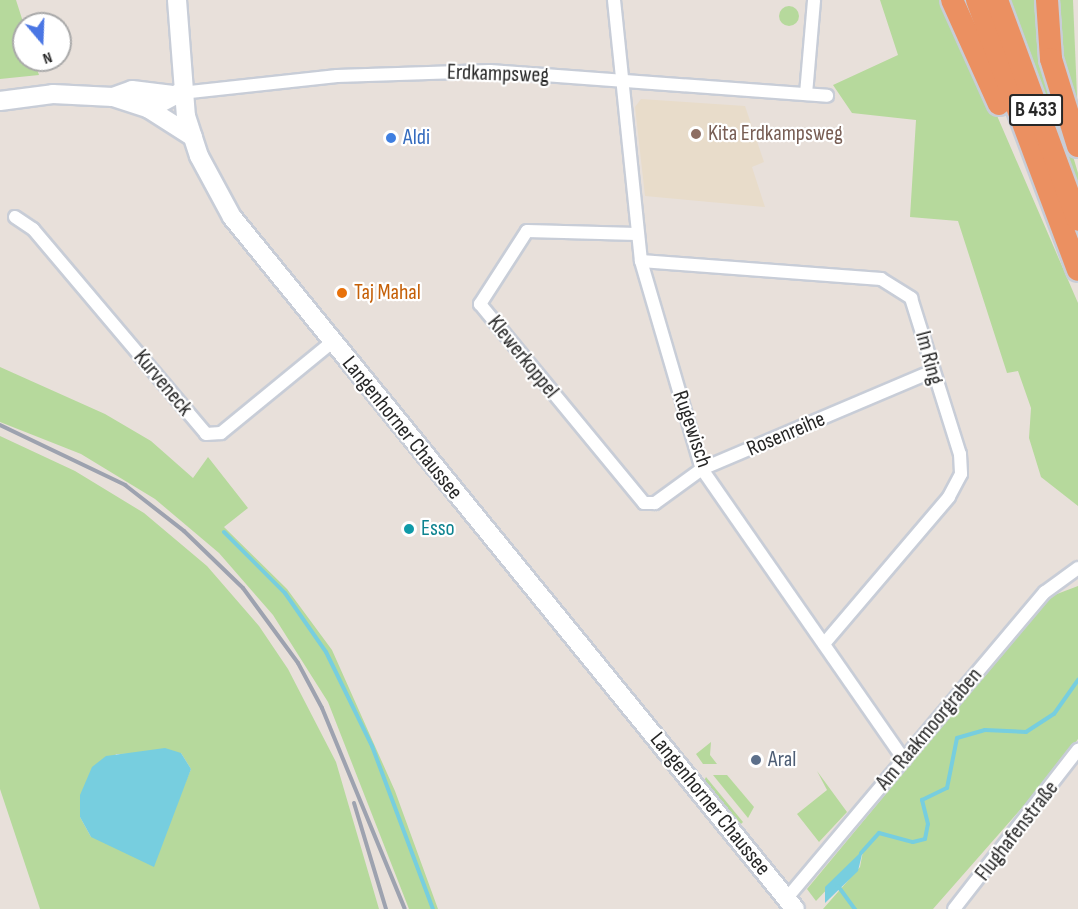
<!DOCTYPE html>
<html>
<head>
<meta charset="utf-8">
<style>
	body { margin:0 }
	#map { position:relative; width:1078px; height:909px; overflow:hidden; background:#e8e0da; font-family:"Sofia Sans Condensed",sans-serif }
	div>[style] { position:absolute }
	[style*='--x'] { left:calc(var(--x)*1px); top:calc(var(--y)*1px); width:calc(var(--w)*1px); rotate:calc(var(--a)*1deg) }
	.education>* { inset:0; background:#e8dcca }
	.green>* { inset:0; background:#b6d99c }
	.round { border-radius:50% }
	.water>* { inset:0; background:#77cedf }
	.stream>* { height:4px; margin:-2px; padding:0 2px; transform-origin:2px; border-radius:2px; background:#77cedf }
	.roads { filter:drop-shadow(2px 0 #c8cdd7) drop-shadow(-2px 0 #c8cdd7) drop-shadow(0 2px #c8cdd7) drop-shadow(0 -2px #c8cdd7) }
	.street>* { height:12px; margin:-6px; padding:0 6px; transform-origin:6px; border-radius:6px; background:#fff }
	.secondary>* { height:18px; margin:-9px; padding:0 9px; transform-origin:9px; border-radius:9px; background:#fff }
	.highway>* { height:22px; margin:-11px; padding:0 11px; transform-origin:11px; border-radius:11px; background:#eb9061 }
	.rail>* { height:4px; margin:-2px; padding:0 2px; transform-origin:2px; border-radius:2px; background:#9da2af }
	.dots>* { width:16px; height:16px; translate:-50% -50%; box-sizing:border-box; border:3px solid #fff; border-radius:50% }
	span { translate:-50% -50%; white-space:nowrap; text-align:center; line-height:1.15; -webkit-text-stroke:4.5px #fff; paint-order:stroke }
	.shield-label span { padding:2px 4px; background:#fff; border:2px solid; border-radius:4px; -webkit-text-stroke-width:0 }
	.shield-label { font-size:21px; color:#272727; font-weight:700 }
	.street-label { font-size:22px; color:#272727 }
	.education-label { font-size:22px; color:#785e54 }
	.left { translate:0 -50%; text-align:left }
	.shop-label { font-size:22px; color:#366cbe }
	.food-label { font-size:22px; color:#c56008 }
	.culture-label { font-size:22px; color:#0d838f }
	.service-label { font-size:22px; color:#4e5e75 }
	.north { position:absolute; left:12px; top:12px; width:60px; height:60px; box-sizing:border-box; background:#fff; border:2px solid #a9a9a9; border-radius:50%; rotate:161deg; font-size:16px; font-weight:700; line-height:24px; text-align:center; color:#272727 }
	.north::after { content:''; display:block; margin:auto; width:21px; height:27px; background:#4a76e4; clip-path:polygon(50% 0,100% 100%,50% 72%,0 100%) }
</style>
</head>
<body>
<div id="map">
	<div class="education">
		<i style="clip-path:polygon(641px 99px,745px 106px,764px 162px,752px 167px,765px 207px,645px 196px,635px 107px)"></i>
	</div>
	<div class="green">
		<i style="clip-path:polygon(0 0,16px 0,24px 25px,24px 60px,34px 60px,39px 75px,0 79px)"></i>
		<i style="clip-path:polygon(880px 0,947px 0,1078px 303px,1078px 506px,1041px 477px,1029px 438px,1031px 408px,1018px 371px,1007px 373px,958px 221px,910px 217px,916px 120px,852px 113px,833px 85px,898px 55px)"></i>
		<i style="clip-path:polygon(1005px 0,1037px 0,1037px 35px,1078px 173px,1078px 196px)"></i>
		<i style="clip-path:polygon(1057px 0,1073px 0,1078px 120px,1061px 49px)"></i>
		<i class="round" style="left:779px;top:6px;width:20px;height:20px"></i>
		<i style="clip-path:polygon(0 367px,105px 414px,151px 441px,193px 478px,208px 457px,248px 508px,224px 527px,287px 589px,332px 650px,395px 791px,438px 909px,409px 909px,328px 702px,273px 615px,219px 553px,155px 499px,81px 454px,0 422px)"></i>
		<i style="clip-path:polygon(evenodd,0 436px,75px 471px,144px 513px,207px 566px,259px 626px,288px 669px,336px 762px,379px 909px,40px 909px,0 789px,0 436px,181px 753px,191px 769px,171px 816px,91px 837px,80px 817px,116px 754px,181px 753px)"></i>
		<i style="clip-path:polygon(1078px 586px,1078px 739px,1056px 769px,933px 909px,823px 909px,860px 867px,863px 851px,816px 901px,807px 889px,1049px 597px)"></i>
		<i style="clip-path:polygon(711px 742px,710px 755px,717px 764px,703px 764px,696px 754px)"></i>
		<i style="clip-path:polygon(817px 771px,847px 812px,819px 842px,797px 814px,827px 790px)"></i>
		<i style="clip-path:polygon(713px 775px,727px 775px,754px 807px,748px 818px)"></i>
		<i style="clip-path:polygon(706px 777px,743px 822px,741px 824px,704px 781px)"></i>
	</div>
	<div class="water">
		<i style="clip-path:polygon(165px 748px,181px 753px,191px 769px,154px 867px,91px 837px,80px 817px,80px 795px,92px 767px,106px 756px)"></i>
		<i style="clip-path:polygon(863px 850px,858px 871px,825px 903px,825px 887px)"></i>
	</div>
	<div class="stream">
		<i style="--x:224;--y:532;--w:86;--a:45"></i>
		<i style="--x:285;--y:593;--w:72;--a:55.2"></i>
		<i style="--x:326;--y:652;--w:105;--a:63.9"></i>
		<i style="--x:372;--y:746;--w:174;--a:69.5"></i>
		<i style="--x:861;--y:853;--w:27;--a:-48"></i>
		<i style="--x:879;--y:833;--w:35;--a:15"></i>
		<i style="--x:913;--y:842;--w:12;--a:-14"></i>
		<i style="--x:925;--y:839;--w:15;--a:-79"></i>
		<i style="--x:928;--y:824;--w:25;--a:-104"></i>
		<i style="--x:922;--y:800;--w:28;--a:-26"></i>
		<i style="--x:947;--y:788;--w:51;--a:-78.7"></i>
		<i style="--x:957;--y:738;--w:29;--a:-16"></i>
		<i style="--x:985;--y:730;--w:41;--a:2.8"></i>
		<i style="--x:1026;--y:732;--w:33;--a:-33"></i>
		<i style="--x:1054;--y:714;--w:42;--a:-54.8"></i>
		<i style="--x:838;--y:886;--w:29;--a:54"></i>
	</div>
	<div class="roads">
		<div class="street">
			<i style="--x:614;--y:0;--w:262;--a:84.1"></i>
			<i style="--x:641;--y:261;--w:217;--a:73.7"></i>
			<i style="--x:702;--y:469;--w:354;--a:55.2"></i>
			<i style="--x:181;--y:93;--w:157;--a:-6.2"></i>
			<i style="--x:337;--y:76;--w:153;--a:-1.9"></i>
			<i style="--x:490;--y:71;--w:338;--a:4.2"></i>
			<i style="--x:806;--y:94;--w:94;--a:-85.1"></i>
			<i style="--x:15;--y:217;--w:22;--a:34"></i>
			<i style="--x:33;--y:229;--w:268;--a:49.8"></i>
			<i style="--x:206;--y:434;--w:15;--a:-4"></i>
			<i style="--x:221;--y:433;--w:142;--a:-39.3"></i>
			<i style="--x:637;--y:234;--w:110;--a:-178.4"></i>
			<i style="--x:527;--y:231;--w:87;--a:122.8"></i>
			<i style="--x:480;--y:304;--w:258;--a:50.5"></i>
			<i style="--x:644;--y:503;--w:11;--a:0"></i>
			<i style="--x:655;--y:503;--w:58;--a:-35.9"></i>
			<i style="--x:702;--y:469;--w:249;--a:-23"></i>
			<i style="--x:641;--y:261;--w:241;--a:4.3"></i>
			<i style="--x:881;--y:279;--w:36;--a:32"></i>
			<i style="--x:911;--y:298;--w:164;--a:72.6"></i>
			<i style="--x:960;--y:454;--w:20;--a:87"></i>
			<i style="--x:961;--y:474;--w:26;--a:118"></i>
			<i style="--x:949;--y:497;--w:193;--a:130.4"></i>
			<i style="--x:787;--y:898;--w:400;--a:-49.9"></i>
			<i style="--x:1045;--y:592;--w:41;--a:-36"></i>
			<i style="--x:954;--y:909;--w:202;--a:-52.1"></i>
		</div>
		<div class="secondary">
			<i style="--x:177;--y:0;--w:116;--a:85.6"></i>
			<i style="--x:186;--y:116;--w:42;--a:72"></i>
			<i style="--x:199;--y:156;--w:69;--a:61.6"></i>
			<i style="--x:232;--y:217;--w:892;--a:50.87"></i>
			<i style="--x:113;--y:97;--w:38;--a:18"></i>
			<i style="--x:149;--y:109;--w:34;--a:-28"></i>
			<i style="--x:0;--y:101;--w:53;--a:-7.5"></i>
			<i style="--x:53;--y:94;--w:60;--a:2.9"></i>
			<i style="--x:113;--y:97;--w:20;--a:-20"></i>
			<i style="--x:132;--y:90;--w:39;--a:7"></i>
			<i style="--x:149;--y:109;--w:52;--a:32.5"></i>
		</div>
		<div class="highway">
			<i style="--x:952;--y:0;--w:114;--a:65.7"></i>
			<i style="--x:977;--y:0;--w:288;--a:69.5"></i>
			<i style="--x:997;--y:0;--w:234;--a:69.8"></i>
			<i style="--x:1047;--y:0;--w:59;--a:86.1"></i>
			<i style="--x:1051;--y:59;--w:91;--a:72.8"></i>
		</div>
	</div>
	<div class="rail">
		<i style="--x:0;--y:425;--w:139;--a:25.6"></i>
		<i style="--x:125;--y:485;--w:75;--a:37.9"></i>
		<i style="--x:184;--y:531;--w:82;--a:44"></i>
		<i style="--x:243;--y:588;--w:93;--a:53.7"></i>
		<i style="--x:298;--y:663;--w:51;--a:61.9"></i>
		<i style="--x:322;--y:708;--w:217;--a:67.6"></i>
		<i style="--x:354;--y:803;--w:111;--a:73.2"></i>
	</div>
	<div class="dots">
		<i style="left:696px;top:134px;background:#8d6e63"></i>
		<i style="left:391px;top:138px;background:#3f7fe0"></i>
		<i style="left:342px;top:293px;background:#e8710a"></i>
		<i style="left:409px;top:529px;background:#0f9aa8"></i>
		<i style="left:756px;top:760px;background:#5c6f8a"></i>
	</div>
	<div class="shield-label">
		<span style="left:1036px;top:110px">B 433</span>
	</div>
	<div class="street-label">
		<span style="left:498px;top:74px;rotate:2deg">Erdkampsweg</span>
		<span style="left:523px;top:357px;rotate:51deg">Klewerkoppel</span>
		<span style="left:929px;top:358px;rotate:75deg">Im Ring</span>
		<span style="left:163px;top:383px;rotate:50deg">Kurveneck</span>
		<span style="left:402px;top:428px;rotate:51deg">Langenhorner Chaussee</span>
		<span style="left:692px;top:429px;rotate:71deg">Rugewisch</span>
		<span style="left:786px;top:434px;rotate:-23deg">Rosenreihe</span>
		<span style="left:929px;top:729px;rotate:-50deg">Am Raakmoorgraben</span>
		<span style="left:710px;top:804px;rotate:51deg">Langenhorner Chaussee</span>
		<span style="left:1017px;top:831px;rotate:-52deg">Flughafenstraße</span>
	</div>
	<div class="education-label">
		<span class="left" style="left:708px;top:134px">Kita Erdkampsweg</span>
	</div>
	<div class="shop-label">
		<span class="left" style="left:403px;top:138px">Aldi</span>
	</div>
	<div class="food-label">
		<span class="left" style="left:354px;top:293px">Taj Mahal</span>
	</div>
	<div class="culture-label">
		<span class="left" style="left:421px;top:529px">Esso</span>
	</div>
	<div class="service-label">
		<span class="left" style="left:768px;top:760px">Aral</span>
	</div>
	<div class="north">N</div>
</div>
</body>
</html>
